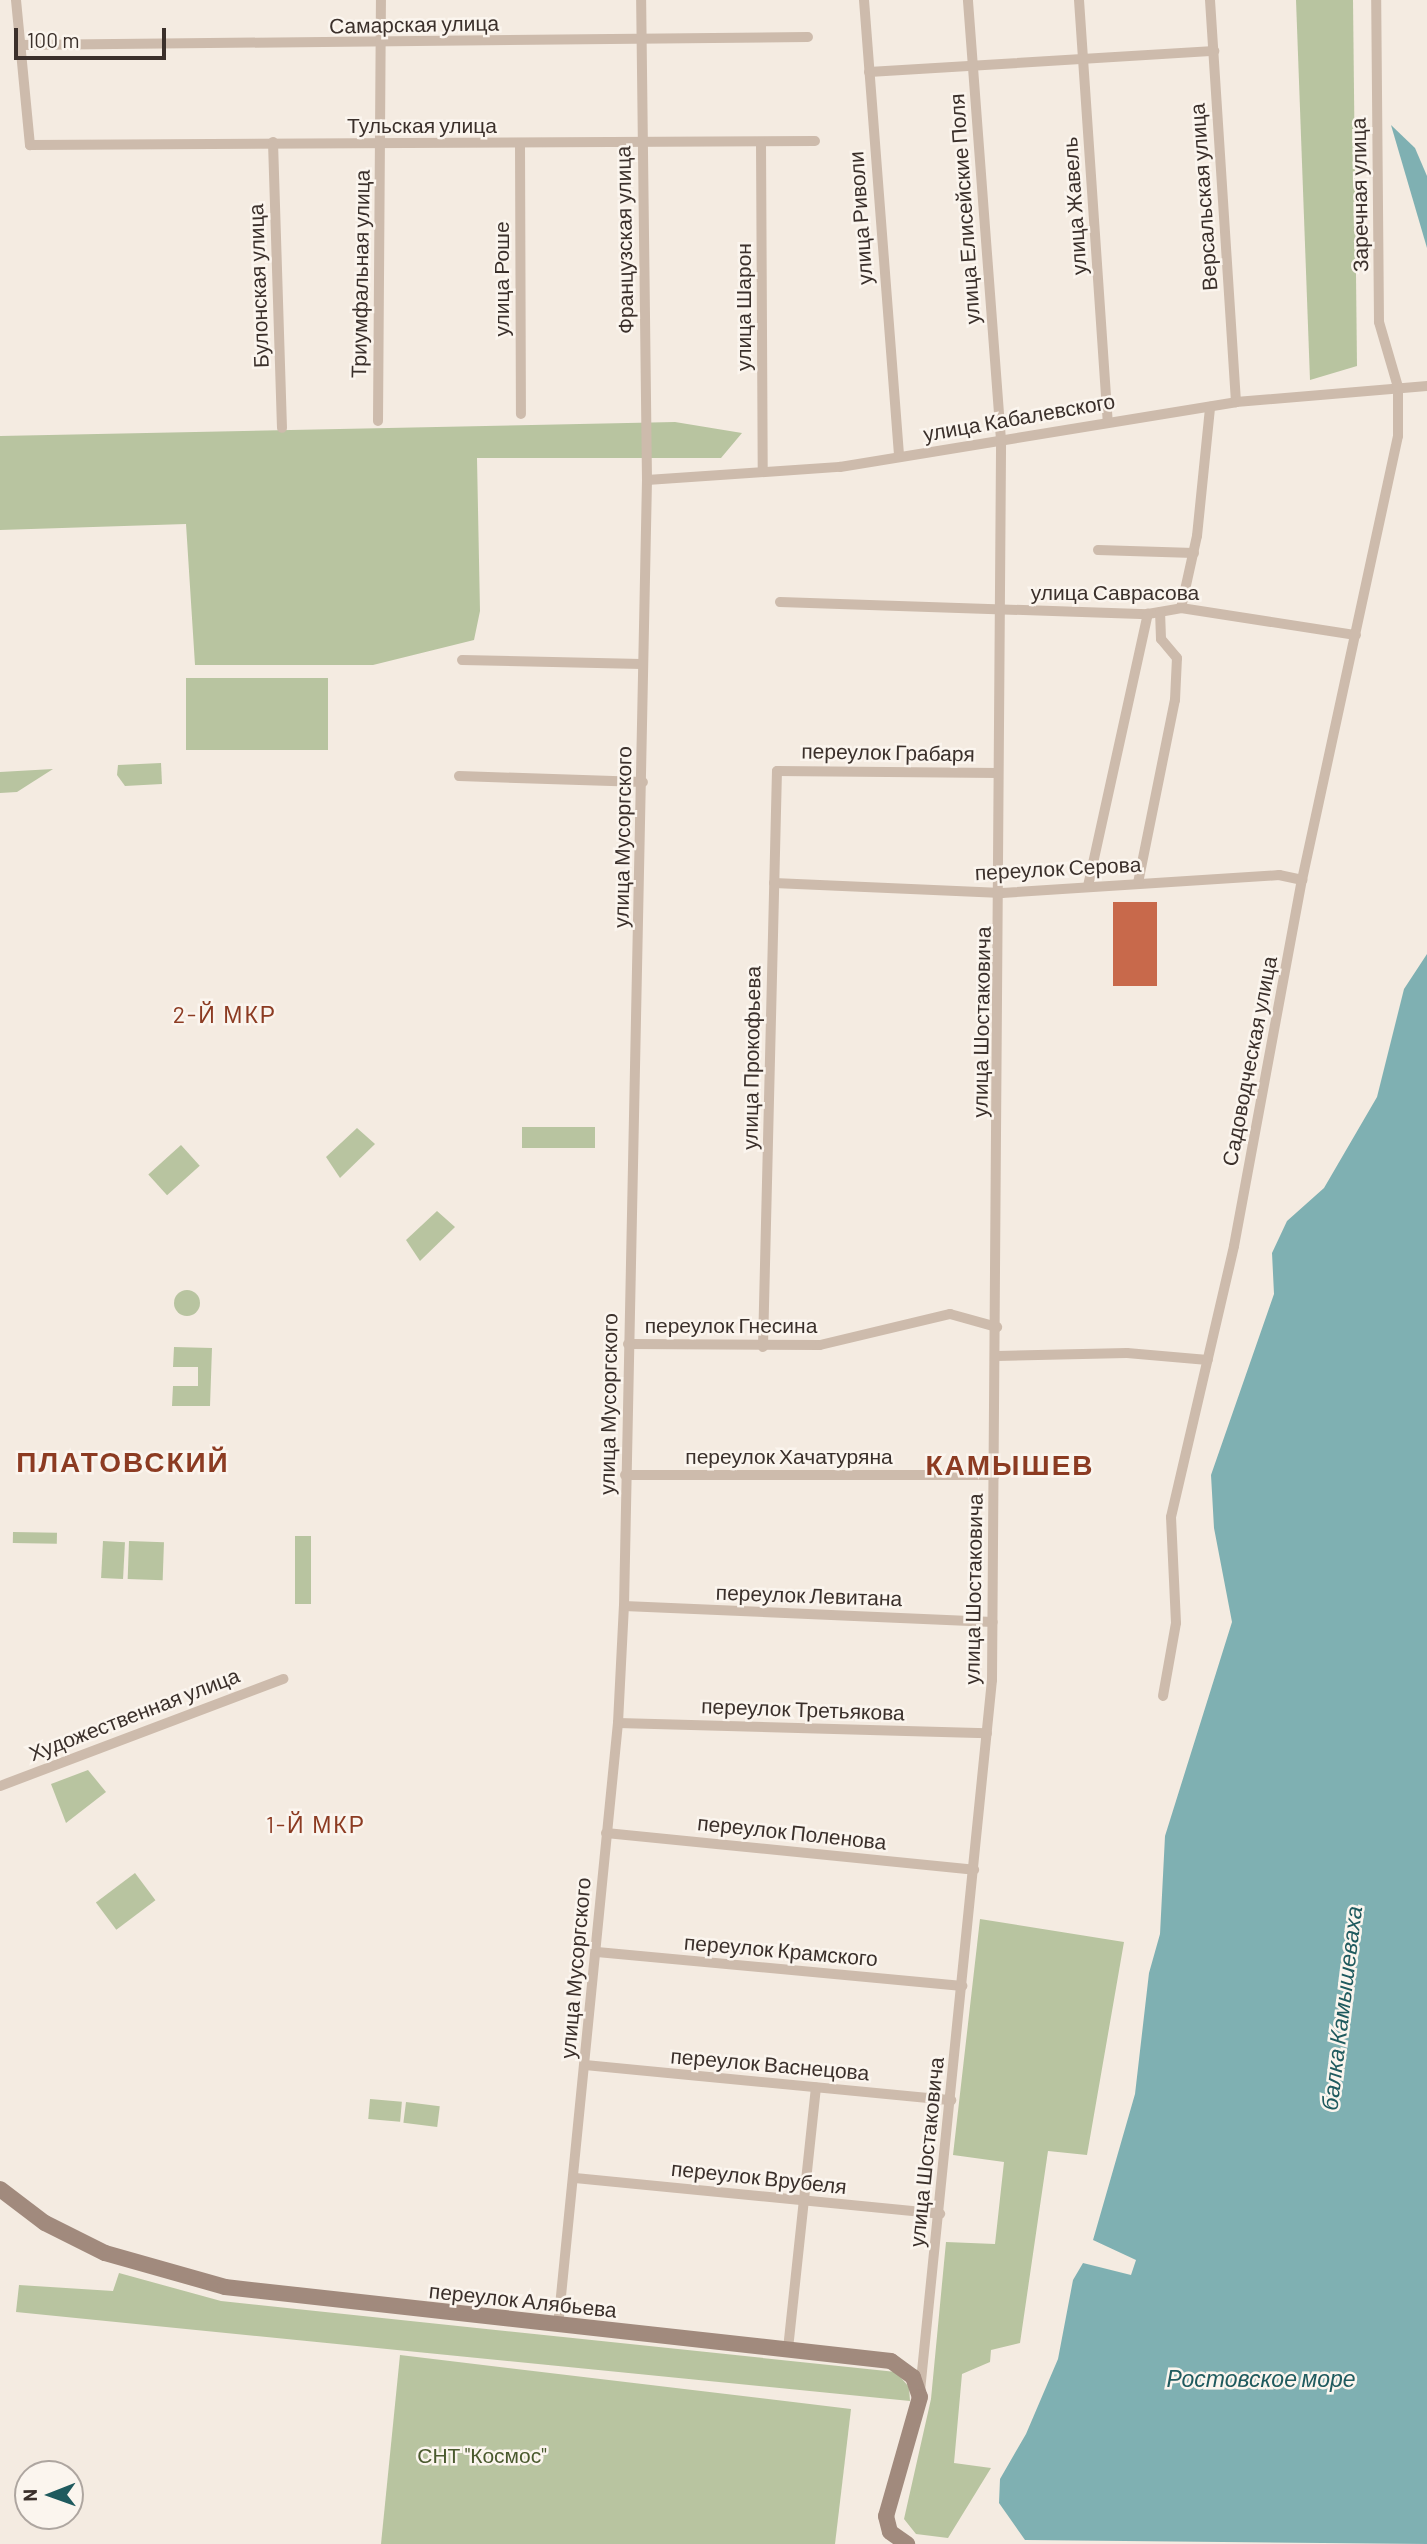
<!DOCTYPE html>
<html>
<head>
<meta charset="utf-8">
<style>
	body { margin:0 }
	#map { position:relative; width:1427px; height:2544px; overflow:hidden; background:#f4ebe1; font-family:Barlow,sans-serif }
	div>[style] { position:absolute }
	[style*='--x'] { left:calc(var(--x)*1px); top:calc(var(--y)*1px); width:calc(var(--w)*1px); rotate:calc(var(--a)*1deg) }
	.green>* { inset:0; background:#b8c4a0; transform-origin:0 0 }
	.round { border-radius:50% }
	.water>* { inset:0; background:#7fb0b2 }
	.building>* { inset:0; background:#c8694b; transform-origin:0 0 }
	.minor>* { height:10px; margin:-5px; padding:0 5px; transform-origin:5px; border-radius:5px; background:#cdbbac }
	.secondary>* { height:16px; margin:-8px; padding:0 8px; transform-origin:8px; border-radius:8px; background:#a18a7d }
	span { translate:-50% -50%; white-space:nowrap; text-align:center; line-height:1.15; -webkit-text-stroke:5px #fbf5ee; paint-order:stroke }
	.street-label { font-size:21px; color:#3b302b }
	.park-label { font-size:21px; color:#4a5a2e }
	.neighbourhood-label { font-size:23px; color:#8c3b22; letter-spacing:2px }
	.water-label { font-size:23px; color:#1f5a5e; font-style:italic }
	.district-label { font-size:28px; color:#8c3b22; font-weight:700; letter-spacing:2px }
	.north { position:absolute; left:14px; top:2460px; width:70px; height:70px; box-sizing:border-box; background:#fbf5ee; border:2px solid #aea6a0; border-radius:50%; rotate:269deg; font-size:19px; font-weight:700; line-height:28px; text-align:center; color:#3b302b }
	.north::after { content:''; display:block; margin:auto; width:24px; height:32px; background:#1f5a5e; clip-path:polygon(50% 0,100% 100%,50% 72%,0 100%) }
	.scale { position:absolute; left:14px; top:28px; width:152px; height:32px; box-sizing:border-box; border:4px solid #3b302b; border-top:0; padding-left:9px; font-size:21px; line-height:24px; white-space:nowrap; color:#3b302b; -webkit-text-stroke:5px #fbf5ee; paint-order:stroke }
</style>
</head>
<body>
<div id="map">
	<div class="green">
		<i style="clip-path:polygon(1296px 0,1353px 0,1357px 366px,1310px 380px)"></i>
		<i style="clip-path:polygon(675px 422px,742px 433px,721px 458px,477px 458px,480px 611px,474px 640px,373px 665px,195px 665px,186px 524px,0 530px,0 436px)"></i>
		<i style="left:186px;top:678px;width:142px;height:72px"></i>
		<i style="clip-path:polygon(161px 763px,162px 784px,125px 786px,117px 775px,118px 765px)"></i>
		<i style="clip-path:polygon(53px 769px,17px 792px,0 793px,0 772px)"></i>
		<i style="left:522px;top:1127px;width:73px;height:21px"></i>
		<i style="clip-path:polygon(357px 1128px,375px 1144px,340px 1178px,326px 1157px)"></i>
		<i style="left:181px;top:1145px;width:28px;height:44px;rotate:48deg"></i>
		<i style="clip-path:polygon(437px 1211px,455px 1227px,420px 1261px,406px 1240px)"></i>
		<i class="round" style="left:174px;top:1290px;width:26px;height:26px"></i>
		<i style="clip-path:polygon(174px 1347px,212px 1348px,210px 1406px,172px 1406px,173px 1386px,198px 1386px,198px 1367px,173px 1367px)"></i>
		<i style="left:13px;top:1532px;width:44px;height:11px;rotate:1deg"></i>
		<i style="left:295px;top:1536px;width:16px;height:68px"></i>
		<i style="left:103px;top:1541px;width:22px;height:37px;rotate:3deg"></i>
		<i style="left:129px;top:1541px;width:35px;height:38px;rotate:2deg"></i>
		<i style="clip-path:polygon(88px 1770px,106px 1792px,66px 1823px,51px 1784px)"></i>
		<i style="left:135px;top:1873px;width:34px;height:49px;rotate:53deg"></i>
		<i style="clip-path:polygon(980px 1919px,1124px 1942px,1087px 2155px,1048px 2151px,1020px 2343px,991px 2350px,990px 2362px,962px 2374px,954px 2463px,991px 2468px,948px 2538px,916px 2534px,904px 2519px,931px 2399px,946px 2242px,995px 2244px,1004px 2162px,953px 2155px)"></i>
		<i style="left:370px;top:2099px;width:32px;height:20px;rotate:5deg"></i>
		<i style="left:406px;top:2102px;width:34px;height:21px;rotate:7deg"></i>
		<i style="clip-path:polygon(119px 2273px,221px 2301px,896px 2372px,909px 2387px,910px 2401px,16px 2312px,19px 2285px,113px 2291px)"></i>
		<i style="clip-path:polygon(400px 2355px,851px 2409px,835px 2544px,381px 2544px)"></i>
	</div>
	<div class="water">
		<i style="clip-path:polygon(1391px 125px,1415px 148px,1427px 176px,1427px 248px)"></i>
		<i style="clip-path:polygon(1427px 954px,1427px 2544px,1025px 2540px,999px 2503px,1000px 2479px,1026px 2434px,1058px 2359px,1073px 2280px,1083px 2263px,1131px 2275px,1136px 2260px,1093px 2240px,1135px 2094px,1149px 1973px,1160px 1934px,1165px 1836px,1232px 1622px,1214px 1528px,1211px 1475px,1274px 1294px,1272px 1253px,1287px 1221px,1324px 1188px,1377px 1097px,1404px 989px)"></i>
	</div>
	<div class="building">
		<i style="left:1113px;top:902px;width:44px;height:84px"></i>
	</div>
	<div class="minor">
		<i style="--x:16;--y:0;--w:146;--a:84.5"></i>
		<i style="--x:30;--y:145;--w:785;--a:-0.29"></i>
		<i style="--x:864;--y:0;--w:458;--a:85.6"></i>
		<i style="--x:1079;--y:0;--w:421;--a:86.1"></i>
		<i style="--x:1210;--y:0;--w:403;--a:86.3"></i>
		<i style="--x:20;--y:45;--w:788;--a:-0.58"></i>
		<i style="--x:869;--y:72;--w:346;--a:-3.5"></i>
		<i style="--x:273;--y:142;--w:286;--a:88.2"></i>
		<i style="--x:761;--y:142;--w:330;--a:89.7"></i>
		<i style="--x:520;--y:144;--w:270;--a:89.8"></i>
		<i style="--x:378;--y:421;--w:421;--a:-89.6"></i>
		<i style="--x:647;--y:480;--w:193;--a:-3.9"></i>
		<i style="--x:840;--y:467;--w:401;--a:-9.3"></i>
		<i style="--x:1236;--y:402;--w:192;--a:-4.8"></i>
		<i style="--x:1098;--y:550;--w:96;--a:1.8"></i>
		<i style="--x:780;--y:602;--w:368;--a:1.9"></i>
		<i style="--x:1148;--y:614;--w:34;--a:-10"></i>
		<i style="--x:1181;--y:608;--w:177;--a:8.8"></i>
		<i style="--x:1181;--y:608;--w:74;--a:-77.5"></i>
		<i style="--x:1197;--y:536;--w:130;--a:-84.2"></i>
		<i style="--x:462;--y:660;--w:180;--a:1.3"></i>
		<i style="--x:459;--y:776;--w:184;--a:1.9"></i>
		<i style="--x:774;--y:883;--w:228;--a:2.5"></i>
		<i style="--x:1002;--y:893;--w:278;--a:-3.7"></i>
		<i style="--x:1279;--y:875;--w:24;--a:12"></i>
		<i style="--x:1138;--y:883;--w:187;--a:-78.6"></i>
		<i style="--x:1175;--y:700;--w:42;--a:-87.3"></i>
		<i style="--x:1177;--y:658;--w:25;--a:-130"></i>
		<i style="--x:1161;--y:639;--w:27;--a:-92"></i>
		<i style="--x:1088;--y:886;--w:279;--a:-77.6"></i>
		<i style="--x:628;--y:1344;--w:192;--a:0.3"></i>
		<i style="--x:820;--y:1345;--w:134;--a:-13.4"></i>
		<i style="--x:950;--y:1314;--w:49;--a:15.5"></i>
		<i style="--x:763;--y:1347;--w:576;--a:-88.61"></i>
		<i style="--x:777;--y:771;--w:221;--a:0.5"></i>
		<i style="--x:997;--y:1356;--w:130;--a:-1.3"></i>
		<i style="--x:1127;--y:1353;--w:81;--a:4.9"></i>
		<i style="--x:625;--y:1475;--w:370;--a:0"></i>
		<i style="--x:624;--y:1606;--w:369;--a:2.5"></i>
		<i style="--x:1163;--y:1696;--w:74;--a:-79.9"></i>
		<i style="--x:1176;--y:1623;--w:106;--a:-92.7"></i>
		<i style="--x:1171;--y:1517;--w:278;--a:-76.9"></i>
		<i style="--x:1234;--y:1246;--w:372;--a:-79.5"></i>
		<i style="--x:1302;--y:880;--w:454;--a:-77.8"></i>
		<i style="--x:1398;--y:436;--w:49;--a:-90"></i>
		<i style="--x:1398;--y:387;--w:68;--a:-106.3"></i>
		<i style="--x:1379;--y:322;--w:322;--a:-90.5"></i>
		<i style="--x:618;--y:1723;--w:369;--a:1.6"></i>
		<i style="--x:0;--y:1786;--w:303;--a:-20.7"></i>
		<i style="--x:606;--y:1833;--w:370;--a:5.7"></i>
		<i style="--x:597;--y:1952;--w:367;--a:5.3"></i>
		<i style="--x:585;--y:2065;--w:368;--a:5.5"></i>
		<i style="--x:575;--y:2178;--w:367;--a:5.6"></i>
		<i style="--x:558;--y:2326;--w:606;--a:-84.32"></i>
		<i style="--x:618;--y:1723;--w:117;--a:-87.1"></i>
		<i style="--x:624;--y:1606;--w:1126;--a:-88.83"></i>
		<i style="--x:647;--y:480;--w:480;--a:-90.7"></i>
		<i style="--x:788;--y:2349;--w:263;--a:-83.9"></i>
		<i style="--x:920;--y:2391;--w:715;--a:-84.22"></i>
		<i style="--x:992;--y:1680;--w:1240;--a:-89.58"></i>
		<i style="--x:1001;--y:440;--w:441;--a:-94.3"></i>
	</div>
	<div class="secondary">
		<i style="--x:0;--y:2189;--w:56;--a:37.1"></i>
		<i style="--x:45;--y:2223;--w:67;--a:26.6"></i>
		<i style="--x:105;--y:2253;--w:125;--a:15.8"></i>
		<i style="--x:225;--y:2287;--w:670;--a:6.34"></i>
		<i style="--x:891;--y:2361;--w:27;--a:36"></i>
		<i style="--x:913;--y:2377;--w:21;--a:71"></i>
		<i style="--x:920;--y:2397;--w:124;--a:105.9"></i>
		<i style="--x:886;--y:2516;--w:16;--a:76"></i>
		<i style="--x:890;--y:2532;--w:21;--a:35"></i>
	</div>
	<div class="street-label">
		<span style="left:414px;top:24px;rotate:-1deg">Самарская улица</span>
		<span style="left:422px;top:125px">Тульская улица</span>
		<span style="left:1359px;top:195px;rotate:-91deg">Заречная улица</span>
		<span style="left:1203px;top:197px;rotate:-94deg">Версальская улица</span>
		<span style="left:1074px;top:206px;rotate:-94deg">улица Жавель</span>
		<span style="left:964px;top:209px;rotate:-94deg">улица Елисейские Поля</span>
		<span style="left:860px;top:218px;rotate:-94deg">улица Риволи</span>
		<span style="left:624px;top:240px;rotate:-91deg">Французская улица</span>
		<span style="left:360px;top:274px;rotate:-89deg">Триумфальная улица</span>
		<span style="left:501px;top:279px;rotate:-90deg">улица Роше</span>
		<span style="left:258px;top:286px;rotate:-92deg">Булонская улица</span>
		<span style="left:743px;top:307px;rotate:-90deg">улица Шарон</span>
		<span style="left:1019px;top:417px;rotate:-10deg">улица Кабалевского</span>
		<span style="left:1115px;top:592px">улица Саврасова</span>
		<span style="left:888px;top:752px;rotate:1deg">переулок Грабаря</span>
		<span style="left:622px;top:837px;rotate:-89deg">улица Мусоргского</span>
		<span style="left:1058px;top:868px;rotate:-3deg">переулок Серова</span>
		<span style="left:981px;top:1022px;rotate:-89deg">улица Шостаковича</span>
		<span style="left:751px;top:1058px;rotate:-89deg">улица Прокофьева</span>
		<span style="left:1249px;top:1061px;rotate:-79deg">Садоводческая улица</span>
		<span style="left:731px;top:1325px">переулок Гнесина</span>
		<span style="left:608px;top:1404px;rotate:-89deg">улица Мусоргского</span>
		<span style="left:789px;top:1456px">переулок Хачатуряна</span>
		<span style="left:973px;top:1589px;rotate:-89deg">улица Шостаковича</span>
		<span style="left:809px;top:1595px;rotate:2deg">переулок Левитана</span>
		<span style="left:803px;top:1709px;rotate:2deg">переулок Третьякова</span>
		<span style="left:134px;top:1714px;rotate:-21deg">Художественная улица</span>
		<span style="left:792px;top:1832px;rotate:6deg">переулок Поленова</span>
		<span style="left:781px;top:1950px;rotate:5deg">переулок Крамского</span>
		<span style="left:575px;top:1968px;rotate:-85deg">улица Мусоргского</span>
		<span style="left:770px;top:2064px;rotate:5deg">переулок Васнецова</span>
		<span style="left:926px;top:2152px;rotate:-84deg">улица Шостаковича</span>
		<span style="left:759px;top:2177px;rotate:6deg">переулок Врубеля</span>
		<span style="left:523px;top:2300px;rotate:6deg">переулок Алябьева</span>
	</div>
	<div class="park-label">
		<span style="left:482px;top:2455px">СНТ "Космос"</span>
	</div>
	<div class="neighbourhood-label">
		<span style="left:225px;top:1014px">2-Й МКР</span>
		<span style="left:316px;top:1824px">1-Й МКР</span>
	</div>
	<div class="water-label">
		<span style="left:1341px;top:2008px;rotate:-83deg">балка Камышеваха</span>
		<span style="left:1261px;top:2378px">Ростовское море</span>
	</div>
	<div class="district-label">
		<span style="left:123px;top:1461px">ПЛАТОВСКИЙ</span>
		<span style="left:1010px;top:1464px">КАМЫШЕВ</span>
	</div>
	<div class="north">N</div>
	<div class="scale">100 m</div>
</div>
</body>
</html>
